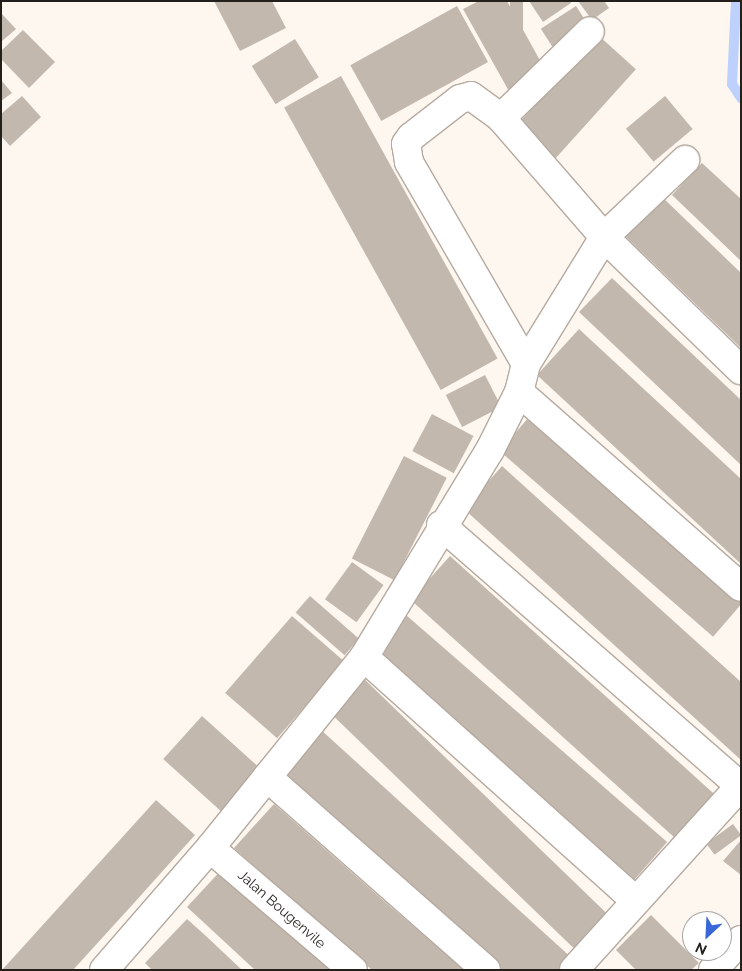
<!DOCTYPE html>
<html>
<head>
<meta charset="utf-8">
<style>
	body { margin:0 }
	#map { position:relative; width:742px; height:971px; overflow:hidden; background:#fef7f0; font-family:Raleway,sans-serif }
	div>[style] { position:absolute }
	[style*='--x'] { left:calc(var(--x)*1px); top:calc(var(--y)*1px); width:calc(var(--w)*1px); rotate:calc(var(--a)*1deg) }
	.stream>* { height:10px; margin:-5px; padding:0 5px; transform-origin:5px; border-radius:5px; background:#bdd1fc }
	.building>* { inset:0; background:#c3b8ae; transform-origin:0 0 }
	.roads { filter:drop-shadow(1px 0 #b5aaa0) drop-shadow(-1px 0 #b5aaa0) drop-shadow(0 1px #b5aaa0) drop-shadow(0 -1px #b5aaa0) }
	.street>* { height:28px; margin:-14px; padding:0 14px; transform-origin:14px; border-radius:14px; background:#fff }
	span { translate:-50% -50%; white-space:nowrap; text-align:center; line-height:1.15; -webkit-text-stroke:4px #fff; paint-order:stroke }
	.street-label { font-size:14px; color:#231f1b }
	.frame { position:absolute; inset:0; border:2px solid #231f1b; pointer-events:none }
	.north { position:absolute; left:682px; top:911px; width:50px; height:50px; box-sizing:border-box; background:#fff; border:1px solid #a7a5a4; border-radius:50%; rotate:205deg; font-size:14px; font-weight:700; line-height:20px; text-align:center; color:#231f1b }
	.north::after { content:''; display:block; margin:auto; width:18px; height:22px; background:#3a67d7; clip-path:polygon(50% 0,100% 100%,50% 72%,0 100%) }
</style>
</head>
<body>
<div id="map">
	<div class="stream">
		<i style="--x:736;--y:1;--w:83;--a:92.8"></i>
		<i style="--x:732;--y:84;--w:17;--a:57"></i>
	</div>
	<div class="building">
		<i style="clip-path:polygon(214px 1px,272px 1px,286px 28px,240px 51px)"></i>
		<i style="clip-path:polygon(479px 1px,507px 1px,547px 73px,510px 93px,463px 9px)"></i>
		<i style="left:510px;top:1px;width:13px;height:67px"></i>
		<i style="clip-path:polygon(529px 1px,570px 1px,571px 3px,543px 22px)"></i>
		<i style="clip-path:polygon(578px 1px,604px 1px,609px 8px,592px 20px)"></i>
		<i style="left:457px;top:6px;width:64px;height:122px;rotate:61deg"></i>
		<i style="left:576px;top:6px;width:27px;height:42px;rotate:57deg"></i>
		<i style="clip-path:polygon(1px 13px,16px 29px,1px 42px)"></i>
		<i style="clip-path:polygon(23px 30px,55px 62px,29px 88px,1px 59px,1px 51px)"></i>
		<i style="left:598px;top:35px;width:51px;height:120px;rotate:42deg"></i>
		<i style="left:295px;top:39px;width:45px;height:51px;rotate:58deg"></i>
		<i style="left:341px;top:76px;width:323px;height:65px;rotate:61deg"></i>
		<i style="clip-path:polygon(1px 80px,12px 93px,1px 101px)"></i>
		<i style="clip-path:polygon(22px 96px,41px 117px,10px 146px,1px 136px,1px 114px)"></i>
		<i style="left:665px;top:96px;width:43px;height:51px;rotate:50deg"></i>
		<i style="clip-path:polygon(702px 163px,741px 199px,741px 261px,672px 195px)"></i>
		<i style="clip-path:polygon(659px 194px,741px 273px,741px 348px,622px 233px)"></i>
		<i style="clip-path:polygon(612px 278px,741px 400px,741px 465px,579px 312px)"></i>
		<i style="clip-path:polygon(579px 329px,741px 479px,741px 564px,537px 375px)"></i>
		<i style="left:485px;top:375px;width:36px;height:44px;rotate:63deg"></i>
		<i style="left:432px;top:414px;width:47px;height:42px;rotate:28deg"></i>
		<i style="left:529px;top:417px;width:283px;height:45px;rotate:41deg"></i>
		<i style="left:404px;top:456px;width:48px;height:115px;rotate:27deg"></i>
		<i style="clip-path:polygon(502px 466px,741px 682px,741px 760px,464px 509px)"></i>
		<i style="left:450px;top:556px;width:360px;height:59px;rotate:42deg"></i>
		<i style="left:352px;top:562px;width:39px;height:46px;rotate:36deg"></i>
		<i style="left:310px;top:596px;width:65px;height:22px;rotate:41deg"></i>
		<i style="left:406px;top:615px;width:346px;height:51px;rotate:41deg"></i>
		<i style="left:292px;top:616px;width:69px;height:102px;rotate:41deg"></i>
		<i style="left:360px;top:675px;width:350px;height:48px;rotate:44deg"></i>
		<i style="left:202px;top:716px;width:79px;height:58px;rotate:42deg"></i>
		<i style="clip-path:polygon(320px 729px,574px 960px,565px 970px,497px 970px,281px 772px)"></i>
		<i style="clip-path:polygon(156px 800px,195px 835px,134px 903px,73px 970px,2px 970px)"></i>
		<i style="clip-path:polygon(274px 804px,392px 908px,464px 970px,372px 970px,234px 848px)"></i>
		<i style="left:733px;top:824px;width:14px;height:33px;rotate:54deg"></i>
		<i style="clip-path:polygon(741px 840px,741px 875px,723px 861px)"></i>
		<i style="clip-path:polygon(225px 866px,337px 970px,255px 970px,187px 907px)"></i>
		<i style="clip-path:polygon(651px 915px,699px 963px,691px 970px,636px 970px,616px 950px)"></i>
		<i style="clip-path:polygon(187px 919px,206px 936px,242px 970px,152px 970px,145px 963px)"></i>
	</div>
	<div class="roads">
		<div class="street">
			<i style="--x:501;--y:118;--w:124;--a:-44.3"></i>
			<i style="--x:526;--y:364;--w:233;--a:-120.1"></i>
			<i style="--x:409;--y:162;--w:18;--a:-99"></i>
			<i style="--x:406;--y:144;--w:9;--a:-54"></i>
			<i style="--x:411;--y:137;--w:62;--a:-37.8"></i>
			<i style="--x:460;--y:99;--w:11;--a:-15"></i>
			<i style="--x:471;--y:96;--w:37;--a:36"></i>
			<i style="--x:501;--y:118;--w:157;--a:49.1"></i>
			<i style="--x:604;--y:237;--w:191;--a:44.2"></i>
			<i style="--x:519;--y:392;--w:295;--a:41.3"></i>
			<i style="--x:441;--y:525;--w:397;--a:41.1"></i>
			<i style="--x:364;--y:657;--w:365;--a:41.9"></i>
			<i style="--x:267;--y:777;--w:292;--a:41.4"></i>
			<i style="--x:210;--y:848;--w:188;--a:40.5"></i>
			<i style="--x:104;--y:970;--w:162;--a:-49"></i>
			<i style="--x:210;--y:848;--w:245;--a:-51.1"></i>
			<i style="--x:364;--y:657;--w:242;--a:-58.7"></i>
			<i style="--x:490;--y:450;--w:65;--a:-63.4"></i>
			<i style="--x:519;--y:392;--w:29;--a:-76"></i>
			<i style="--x:526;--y:364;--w:149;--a:-58.4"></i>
			<i style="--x:604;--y:237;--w:112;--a:-43.5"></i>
			<i style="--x:574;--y:970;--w:249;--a:-47.9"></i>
			<i style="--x:713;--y:970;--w:41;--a:-47"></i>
		</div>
	</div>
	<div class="street-label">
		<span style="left:282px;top:909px;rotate:41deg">Jalan Bougenvile</span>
	</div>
	<div class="frame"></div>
	<div class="north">N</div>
</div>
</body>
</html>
